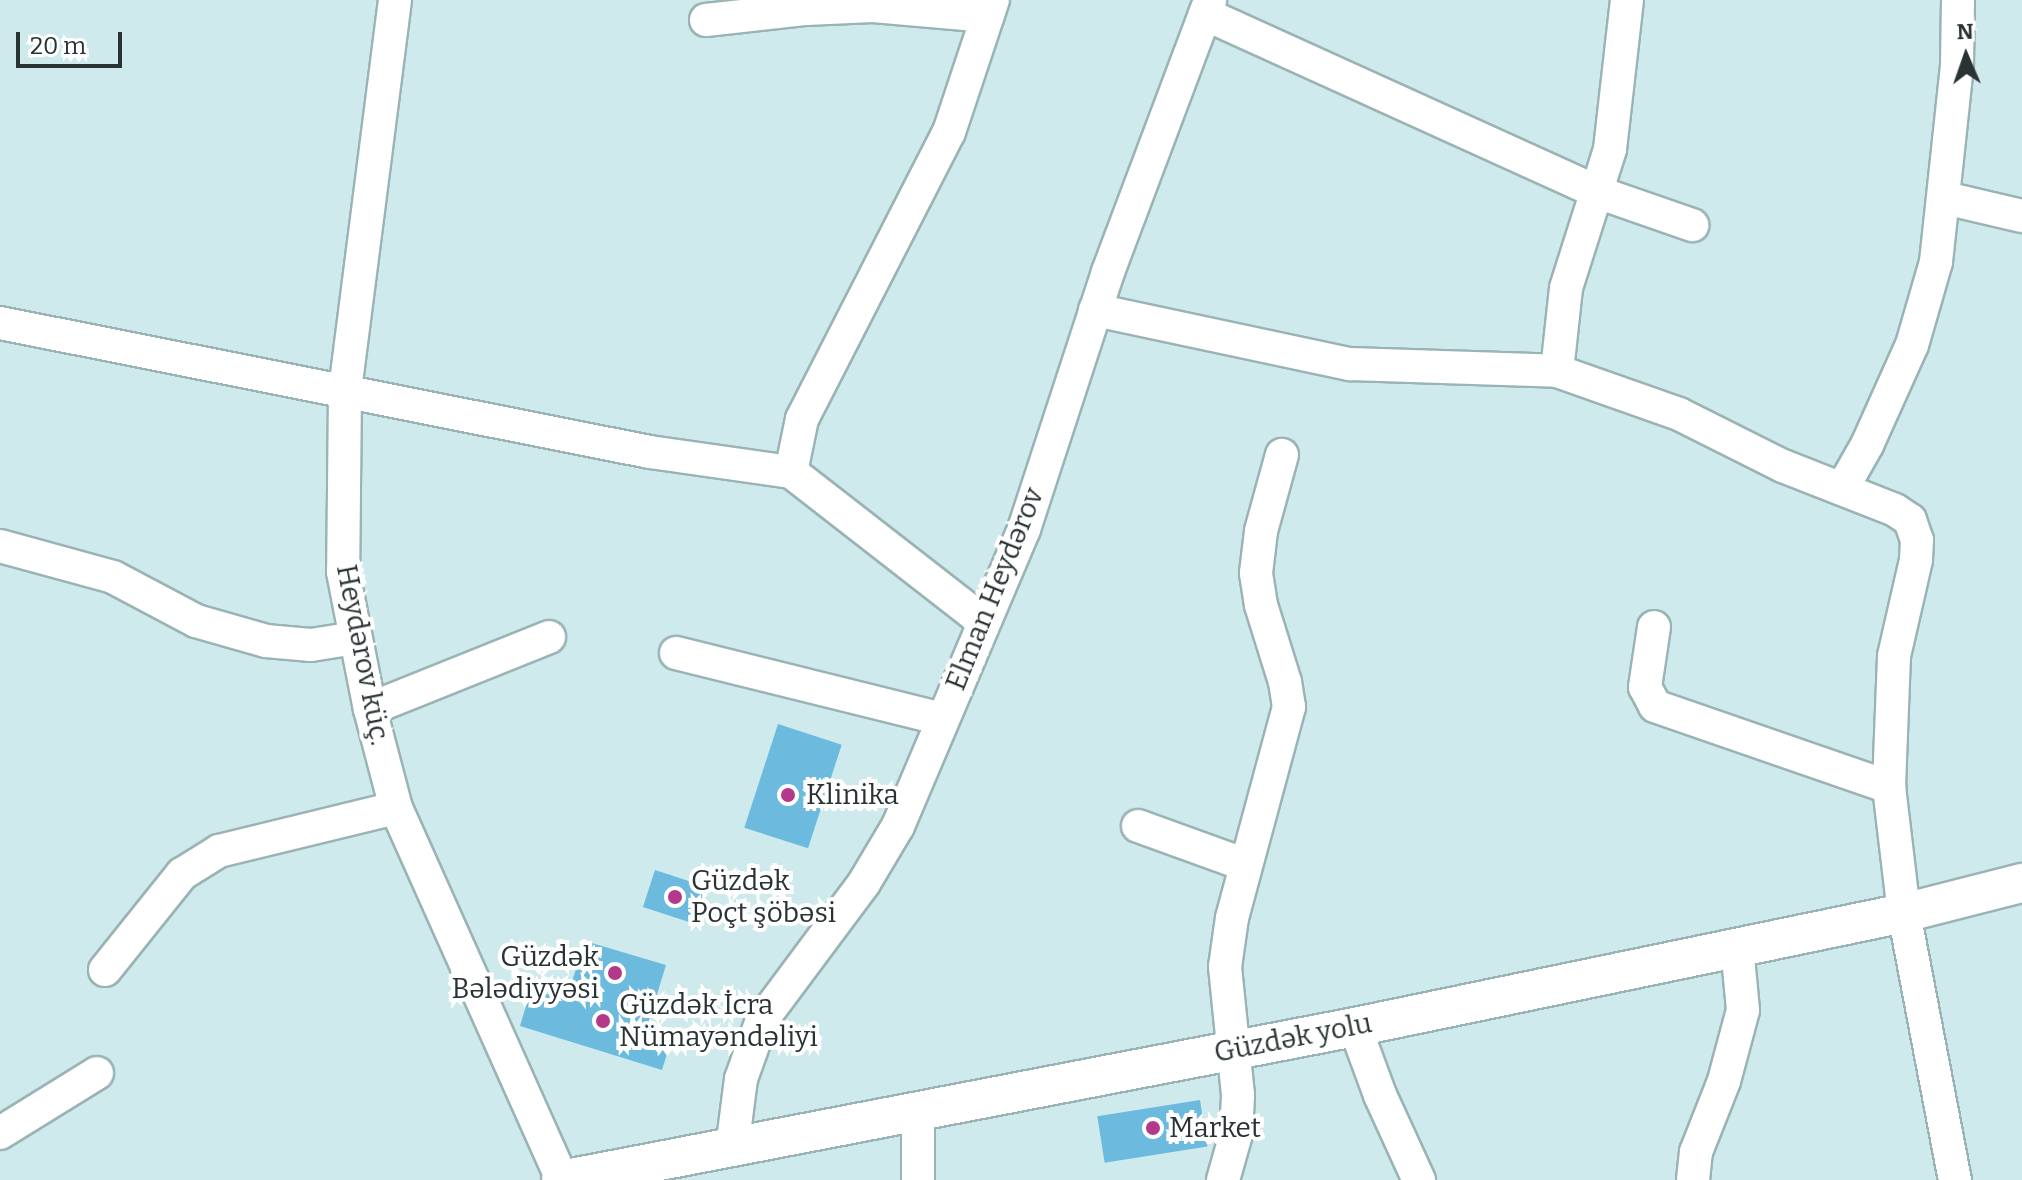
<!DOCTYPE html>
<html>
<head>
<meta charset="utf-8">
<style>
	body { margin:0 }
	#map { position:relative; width:2022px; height:1180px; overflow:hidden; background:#cfeaec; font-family:Bitter,serif }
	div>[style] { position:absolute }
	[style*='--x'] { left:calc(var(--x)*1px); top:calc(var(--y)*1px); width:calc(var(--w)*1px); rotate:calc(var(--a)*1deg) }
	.building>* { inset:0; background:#6cbbdf; transform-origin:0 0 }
	.roads { filter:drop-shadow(2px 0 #9ab3b5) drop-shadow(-2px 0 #9ab3b5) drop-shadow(0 2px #9ab3b5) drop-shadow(0 -2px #9ab3b5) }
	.minor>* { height:32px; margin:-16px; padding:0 16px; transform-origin:16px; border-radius:16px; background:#fff }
	.tertiary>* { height:38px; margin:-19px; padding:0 19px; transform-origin:19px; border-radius:19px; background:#fff }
	.dots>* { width:22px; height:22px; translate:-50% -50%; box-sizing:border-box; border:4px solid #fff; border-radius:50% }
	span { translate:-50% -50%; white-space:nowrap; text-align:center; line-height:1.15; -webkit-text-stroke:8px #fff; paint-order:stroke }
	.street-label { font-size:28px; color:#293334 }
	.poi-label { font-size:28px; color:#293334 }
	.left { translate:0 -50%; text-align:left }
	.right { translate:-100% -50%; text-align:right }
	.north { position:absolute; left:1926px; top:16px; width:80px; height:80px; -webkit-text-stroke:6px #fff; paint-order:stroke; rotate:358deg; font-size:22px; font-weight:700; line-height:32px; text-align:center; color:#293334 }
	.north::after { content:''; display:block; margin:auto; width:28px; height:36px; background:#293334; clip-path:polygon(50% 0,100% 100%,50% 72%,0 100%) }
	.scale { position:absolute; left:16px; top:32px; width:106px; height:36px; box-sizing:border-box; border:4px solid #293334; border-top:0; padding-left:10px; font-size:24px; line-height:28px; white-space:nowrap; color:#293334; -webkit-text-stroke:6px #fff; paint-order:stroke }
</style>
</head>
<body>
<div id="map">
	<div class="building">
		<i style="left:778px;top:724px;width:67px;height:109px;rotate:18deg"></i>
		<i style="left:655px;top:870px;width:54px;height:39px;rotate:18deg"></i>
		<i style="clip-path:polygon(585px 941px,666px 965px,647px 1027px,673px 1035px,662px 1070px,520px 1026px,531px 989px,566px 1000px)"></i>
		<i style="left:1200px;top:1100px;width:47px;height:104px;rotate:81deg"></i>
	</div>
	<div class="roads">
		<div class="minor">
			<i style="--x:395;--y:0;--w:396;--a:97.3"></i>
			<i style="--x:345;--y:393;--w:179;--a:90.6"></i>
			<i style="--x:343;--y:572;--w:140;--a:78.9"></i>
			<i style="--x:370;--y:709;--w:102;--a:75.3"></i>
			<i style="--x:396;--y:808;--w:406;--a:65.9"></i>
			<i style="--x:1205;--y:14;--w:431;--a:24.4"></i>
			<i style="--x:1597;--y:192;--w:101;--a:19.2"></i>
			<i style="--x:706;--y:20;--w:101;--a:-6.3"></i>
			<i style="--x:806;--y:9;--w:67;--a:-2.6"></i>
			<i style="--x:873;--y:6;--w:115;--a:5"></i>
			<i style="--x:1945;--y:198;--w:79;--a:13.2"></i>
			<i style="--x:1095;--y:310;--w:261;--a:12"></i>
			<i style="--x:1350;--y:364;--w:207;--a:1.9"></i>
			<i style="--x:1557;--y:371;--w:129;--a:19.4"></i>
			<i style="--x:1679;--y:414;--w:116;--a:26.6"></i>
			<i style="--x:1783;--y:466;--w:120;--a:21.4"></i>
			<i style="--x:1895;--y:510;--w:18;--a:34"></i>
			<i style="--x:1910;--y:520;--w:21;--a:71"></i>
			<i style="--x:1917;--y:540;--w:20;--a:93"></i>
			<i style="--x:1916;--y:560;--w:98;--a:102.9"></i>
			<i style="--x:1894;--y:656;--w:131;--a:92.2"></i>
			<i style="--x:1889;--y:787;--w:127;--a:83.2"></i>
			<i style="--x:1904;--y:913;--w:272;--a:79.2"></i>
			<i style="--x:0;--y:323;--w:663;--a:11.23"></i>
			<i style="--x:650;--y:452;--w:142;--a:8.1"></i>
			<i style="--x:1557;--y:371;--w:83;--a:-83.8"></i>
			<i style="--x:1566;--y:288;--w:146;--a:-72.4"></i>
			<i style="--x:1610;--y:149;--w:150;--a:-83.5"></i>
			<i style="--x:1842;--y:489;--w:51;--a:-60.4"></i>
			<i style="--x:1867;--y:445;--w:110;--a:-65.8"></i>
			<i style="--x:1912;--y:345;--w:86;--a:-73.9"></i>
			<i style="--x:1936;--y:262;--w:199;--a:-83.9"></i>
			<i style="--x:1957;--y:64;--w:64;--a:-89.1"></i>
			<i style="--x:0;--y:546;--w:117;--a:15.3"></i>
			<i style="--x:113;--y:577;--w:94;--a:27.9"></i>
			<i style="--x:196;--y:621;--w:73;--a:15.9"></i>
			<i style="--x:266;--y:641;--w:45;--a:5.1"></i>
			<i style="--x:311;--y:645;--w:45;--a:-9"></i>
			<i style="--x:984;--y:622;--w:244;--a:-142.1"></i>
			<i style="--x:791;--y:472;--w:54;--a:-78.3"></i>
			<i style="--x:802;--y:419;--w:322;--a:-62.9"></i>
			<i style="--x:949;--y:132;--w:139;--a:-71.6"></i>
			<i style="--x:1654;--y:627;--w:61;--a:98.5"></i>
			<i style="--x:1645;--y:687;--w:21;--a:62"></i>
			<i style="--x:1655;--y:706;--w:248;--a:19.1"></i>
			<i style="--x:676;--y:653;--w:274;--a:13.9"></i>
			<i style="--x:370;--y:709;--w:193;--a:-21.9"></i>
			<i style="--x:1138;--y:826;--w:112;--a:19.9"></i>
			<i style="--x:105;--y:970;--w:123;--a:-51.3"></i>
			<i style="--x:182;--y:874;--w:44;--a:-31.9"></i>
			<i style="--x:219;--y:851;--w:182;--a:-13.7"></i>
			<i style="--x:1355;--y:1027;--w:72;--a:69.8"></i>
			<i style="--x:1380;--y:1095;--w:94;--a:65.4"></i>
			<i style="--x:918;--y:1110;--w:70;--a:90"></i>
			<i style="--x:0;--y:1133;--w:114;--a:-31.7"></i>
			<i style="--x:732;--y:1149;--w:71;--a:-82.7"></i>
			<i style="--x:741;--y:1079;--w:63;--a:-70.4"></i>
			<i style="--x:762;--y:1020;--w:171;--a:-53.3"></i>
			<i style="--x:864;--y:883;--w:66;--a:-59.2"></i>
			<i style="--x:898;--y:826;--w:323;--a:-67"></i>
			<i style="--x:1024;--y:529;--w:270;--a:-71.9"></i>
			<i style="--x:1108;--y:272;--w:290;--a:-69.4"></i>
			<i style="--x:1223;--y:1180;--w:48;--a:-74.2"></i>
			<i style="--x:1236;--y:1134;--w:39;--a:-87"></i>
			<i style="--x:1238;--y:1095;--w:129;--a:-95.8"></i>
			<i style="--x:1225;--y:967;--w:49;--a:-81.9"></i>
			<i style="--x:1232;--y:918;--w:219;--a:-74.9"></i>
			<i style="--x:1289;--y:707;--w:25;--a:-99"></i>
			<i style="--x:1285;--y:682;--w:81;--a:-107.3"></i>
			<i style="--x:1261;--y:605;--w:32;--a:-99"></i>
			<i style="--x:1256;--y:573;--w:42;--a:-83.2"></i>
			<i style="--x:1261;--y:531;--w:79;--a:-74.6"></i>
			<i style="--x:1693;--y:1180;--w:28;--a:-84"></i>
			<i style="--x:1696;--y:1152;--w:76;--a:-68.5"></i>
			<i style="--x:1724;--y:1081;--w:73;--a:-75"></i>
			<i style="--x:1743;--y:1010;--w:63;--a:-95.4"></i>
		</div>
		<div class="tertiary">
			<i style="--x:561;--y:1180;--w:809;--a:-10.91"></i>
			<i style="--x:1355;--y:1027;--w:561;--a:-11.73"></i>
			<i style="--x:1904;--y:913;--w:122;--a:-14.3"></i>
		</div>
	</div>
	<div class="dots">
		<i style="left:788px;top:795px;background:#b5398a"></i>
		<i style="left:675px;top:897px;background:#b5398a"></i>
		<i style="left:615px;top:973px;background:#b5398a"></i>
		<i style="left:603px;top:1021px;background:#b5398a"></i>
		<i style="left:1153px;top:1128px;background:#b5398a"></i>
	</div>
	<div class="street-label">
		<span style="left:995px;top:589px;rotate:-68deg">Elman Heydərov</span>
		<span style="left:363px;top:655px;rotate:79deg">Heydərov küç.</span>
		<span style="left:1293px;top:1038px;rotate:-11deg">Güzdək yolu</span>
	</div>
	<div class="poi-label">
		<span class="left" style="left:806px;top:795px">Klinika</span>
		<span class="left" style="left:691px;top:897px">Güzdək<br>Poçt şöbəsi</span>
		<span class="right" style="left:599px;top:973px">Güzdək<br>Bələdiyyəsi</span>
		<span class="left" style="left:619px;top:1021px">Güzdək İcra<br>Nümayəndəliyi</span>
		<span class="left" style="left:1169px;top:1128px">Market</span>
	</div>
	<div class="north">N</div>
	<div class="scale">20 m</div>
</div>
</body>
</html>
